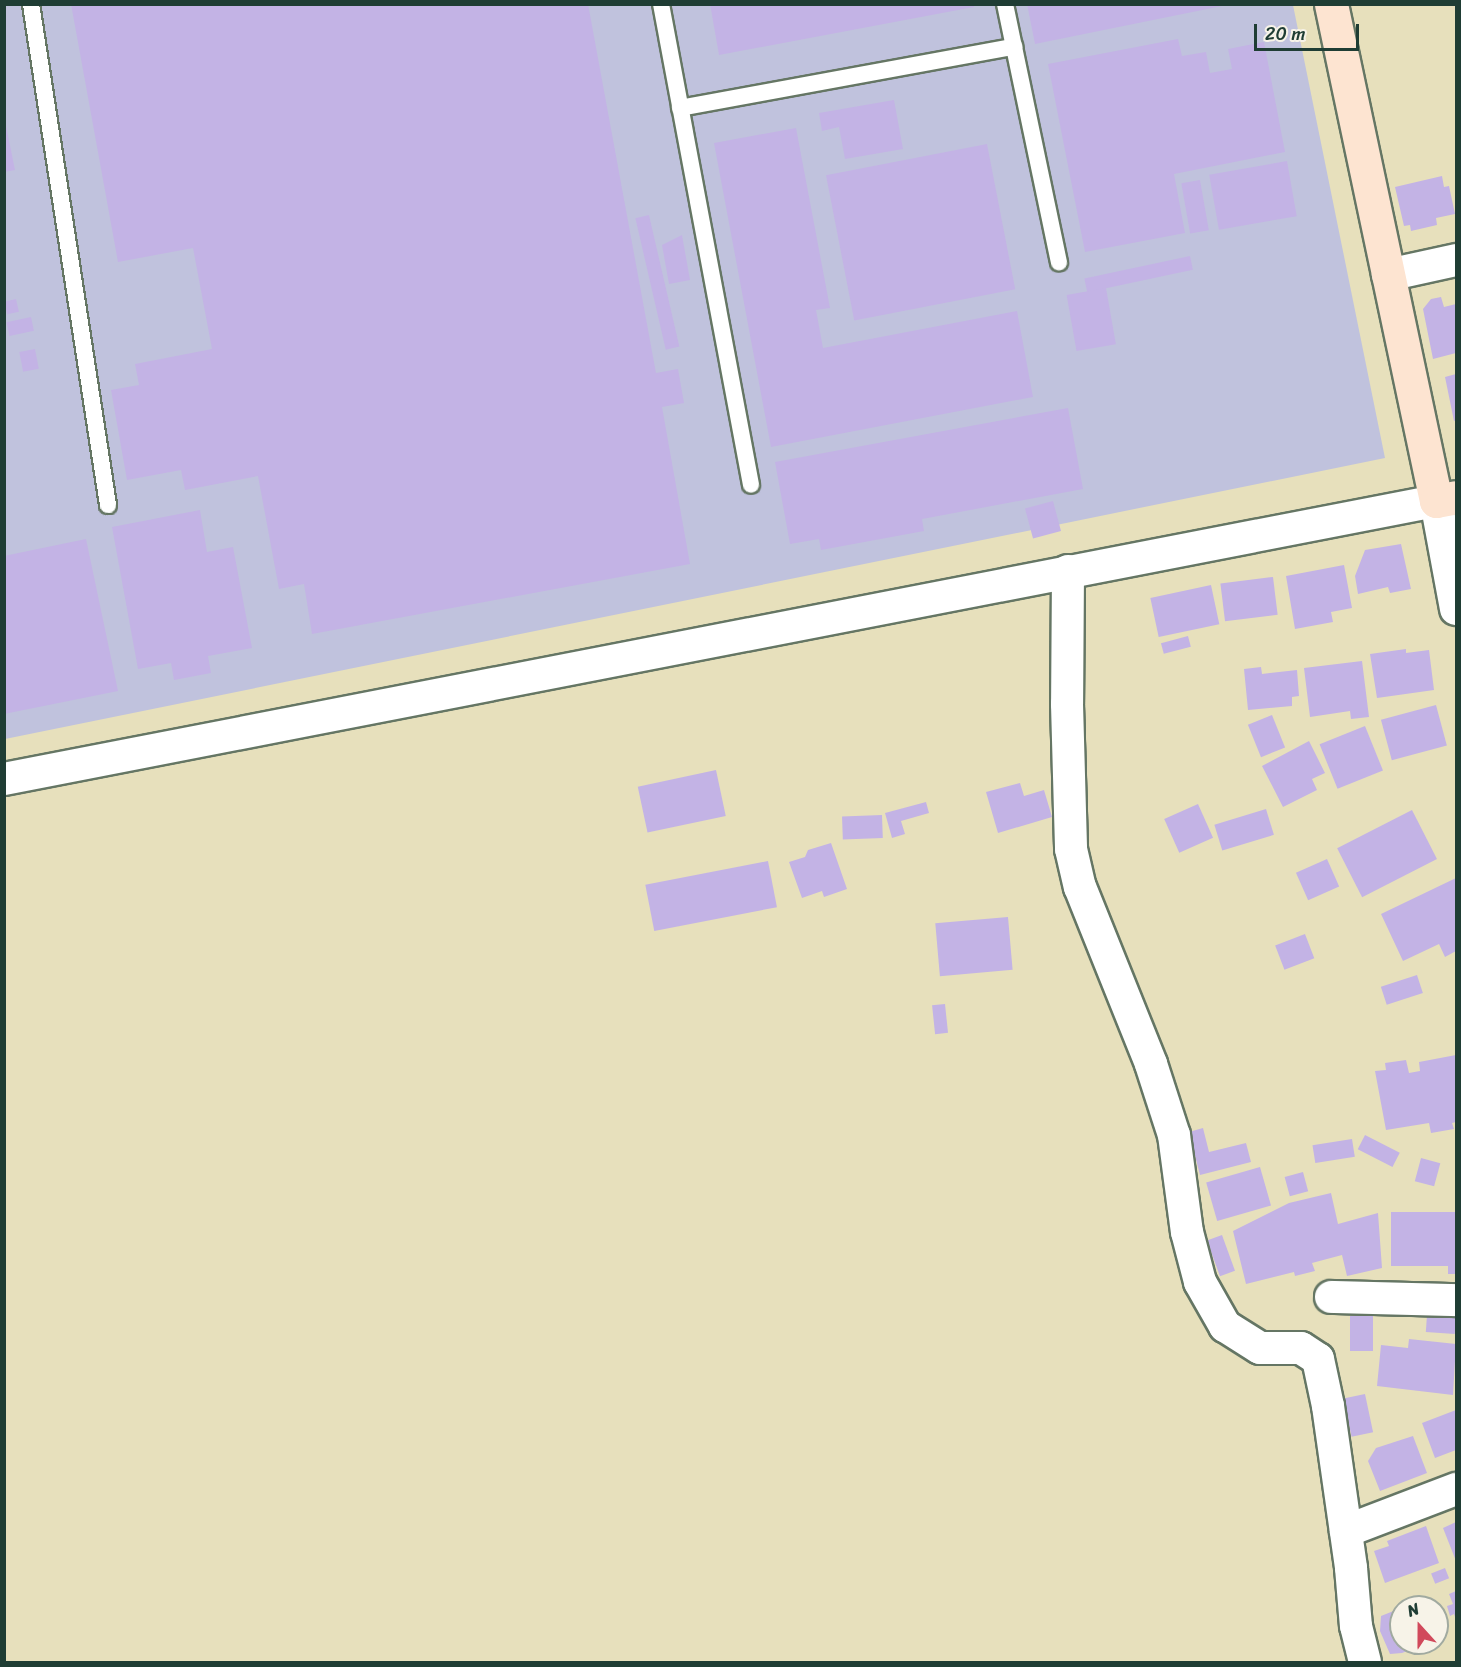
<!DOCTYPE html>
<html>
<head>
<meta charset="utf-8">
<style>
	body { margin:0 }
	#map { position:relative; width:1461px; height:1667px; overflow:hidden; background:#e7e0bc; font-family:Sriracha,sans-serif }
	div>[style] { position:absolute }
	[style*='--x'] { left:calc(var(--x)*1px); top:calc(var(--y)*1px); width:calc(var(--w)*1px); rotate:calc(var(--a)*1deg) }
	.industrial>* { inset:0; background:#c0c2dd }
	.building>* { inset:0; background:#c3b3e5; transform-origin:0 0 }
	.roads { filter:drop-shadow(2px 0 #657664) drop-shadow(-2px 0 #657664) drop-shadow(0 2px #657664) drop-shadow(0 -2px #657664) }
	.lane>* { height:16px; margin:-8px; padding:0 8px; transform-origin:8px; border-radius:8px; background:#fff }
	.street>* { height:32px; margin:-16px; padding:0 16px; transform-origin:16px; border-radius:16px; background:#fff }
	.secondary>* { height:33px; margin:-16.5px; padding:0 16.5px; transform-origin:16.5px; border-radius:16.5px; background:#fde4d1 }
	span { translate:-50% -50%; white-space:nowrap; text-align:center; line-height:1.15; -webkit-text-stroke:4.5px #f7f3e8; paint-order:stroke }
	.frame { position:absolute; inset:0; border:6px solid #1f3d34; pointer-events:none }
	.north { position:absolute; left:1389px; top:1595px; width:60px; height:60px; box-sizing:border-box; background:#f7f3e8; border:2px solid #a1aaa0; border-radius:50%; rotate:339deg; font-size:16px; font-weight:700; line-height:24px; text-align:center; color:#1f3d34 }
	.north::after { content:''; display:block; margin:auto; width:21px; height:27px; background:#d1495b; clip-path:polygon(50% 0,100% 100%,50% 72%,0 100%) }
	.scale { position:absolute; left:1254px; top:24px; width:105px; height:27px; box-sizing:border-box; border:3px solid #1f3d34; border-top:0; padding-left:8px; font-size:18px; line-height:21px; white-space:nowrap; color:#1f3d34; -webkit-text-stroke:4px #f7f3e8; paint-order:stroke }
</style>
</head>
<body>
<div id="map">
	<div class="industrial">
		<i style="clip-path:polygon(5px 5px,1293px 5px,1385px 458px,5px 739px)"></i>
	</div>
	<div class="building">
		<i style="clip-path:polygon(71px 4px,588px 4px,656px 373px,678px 369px,684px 403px,662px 407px,690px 564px,312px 634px,304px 584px,279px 589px,258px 476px,185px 490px,181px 470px,127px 480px,111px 390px,139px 385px,135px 364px,212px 349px,193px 248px,118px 262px)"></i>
		<i style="clip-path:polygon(710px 4px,974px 4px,974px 7px,719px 55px)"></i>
		<i style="clip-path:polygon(1027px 4px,1222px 4px,1222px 6px,1035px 44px)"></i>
		<i style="clip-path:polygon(1178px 39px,1182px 56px,1206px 52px,1210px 73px,1232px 69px,1228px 49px,1264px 42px,1285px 152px,1174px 174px,1185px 233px,1085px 252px,1048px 64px)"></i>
		<i style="clip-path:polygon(894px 100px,903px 149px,845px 159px,839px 127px,822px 131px,819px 113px)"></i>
		<i style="clip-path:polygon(4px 116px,15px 170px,4px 172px)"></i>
		<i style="clip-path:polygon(796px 128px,830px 308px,816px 310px,823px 348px,1017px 311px,1033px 397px,771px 447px,714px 143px)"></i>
		<i style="left:987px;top:144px;width:148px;height:164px;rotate:79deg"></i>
		<i style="left:1287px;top:161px;width:56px;height:79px;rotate:80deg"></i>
		<i style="clip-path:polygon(1442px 176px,1444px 187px,1449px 186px,1455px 214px,1436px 218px,1437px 225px,1411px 231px,1410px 225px,1404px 226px,1395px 187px)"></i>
		<i style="left:1200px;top:180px;width:51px;height:19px;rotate:80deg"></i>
		<i style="left:649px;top:215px;width:135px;height:14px;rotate:77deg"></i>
		<i style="clip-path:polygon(682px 235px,690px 280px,669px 284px,662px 245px)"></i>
		<i style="left:1190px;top:256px;width:14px;height:108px;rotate:78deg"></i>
		<i style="left:1106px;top:288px;width:57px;height:40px;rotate:80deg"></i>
		<i style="clip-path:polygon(1441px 297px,1444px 307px,1456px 304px,1456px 353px,1433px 359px,1423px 309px,1431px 299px)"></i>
		<i style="left:16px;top:299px;width:13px;height:12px;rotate:77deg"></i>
		<i style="left:31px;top:317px;width:14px;height:25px;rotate:78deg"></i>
		<i style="left:35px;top:349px;width:20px;height:16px;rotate:79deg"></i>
		<i style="clip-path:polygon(1456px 374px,1456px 420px,1454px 421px,1445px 377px)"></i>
		<i style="clip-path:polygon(1068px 408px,1083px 489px,922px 519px,924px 531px,821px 550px,819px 539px,790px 544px,775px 462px)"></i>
		<i style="left:1053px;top:501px;width:31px;height:29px;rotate:75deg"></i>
		<i style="clip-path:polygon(200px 510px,207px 552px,233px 547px,252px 648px,208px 656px,211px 673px,174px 680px,171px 663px,138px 669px,112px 527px)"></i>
		<i style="clip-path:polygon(86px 539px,118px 691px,4px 714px,4px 556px)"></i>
		<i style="clip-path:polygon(1401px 544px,1411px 589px,1390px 593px,1388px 587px,1358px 594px,1355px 576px,1365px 550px)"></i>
		<i style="clip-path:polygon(1344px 565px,1352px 608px,1331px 612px,1333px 622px,1295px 629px,1286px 576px)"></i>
		<i style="left:1273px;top:577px;width:38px;height:53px;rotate:83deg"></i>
		<i style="left:1211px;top:585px;width:40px;height:62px;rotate:78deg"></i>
		<i style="left:1188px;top:636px;width:11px;height:28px;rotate:75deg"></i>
		<i style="clip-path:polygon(1406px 649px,1406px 653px,1429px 650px,1434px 690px,1377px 698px,1370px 654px)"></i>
		<i style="clip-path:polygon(1362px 661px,1369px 717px,1351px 719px,1350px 711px,1310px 717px,1304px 668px)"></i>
		<i style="clip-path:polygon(1261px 667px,1262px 674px,1297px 670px,1299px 696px,1292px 697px,1292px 706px,1248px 710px,1244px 669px)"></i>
		<i style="left:1436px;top:705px;width:42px;height:57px;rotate:75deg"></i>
		<i style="left:1272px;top:715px;width:35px;height:26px;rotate:68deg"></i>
		<i style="left:1365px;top:726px;width:48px;height:49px;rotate:68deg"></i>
		<i style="clip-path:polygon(1309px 741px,1325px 773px,1312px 779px,1317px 790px,1283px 807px,1262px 766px)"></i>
		<i style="left:716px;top:770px;width:47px;height:80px;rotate:78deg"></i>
		<i style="clip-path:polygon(1020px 783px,1024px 796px,1044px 790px,1052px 817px,998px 833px,986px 792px)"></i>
		<i style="clip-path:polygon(926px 802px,929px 813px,901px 821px,905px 834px,892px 838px,885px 813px)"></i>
		<i style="left:1198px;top:804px;width:37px;height:37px;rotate:66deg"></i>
		<i style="left:1266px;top:809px;width:27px;height:54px;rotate:73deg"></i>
		<i style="left:1412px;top:810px;width:55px;height:84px;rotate:63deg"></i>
		<i style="left:882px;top:815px;width:23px;height:40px;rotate:88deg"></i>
		<i style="clip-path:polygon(831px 843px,847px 889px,824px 897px,822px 891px,802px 898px,789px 862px,805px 857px,808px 850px)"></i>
		<i style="left:1327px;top:859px;width:30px;height:34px;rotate:66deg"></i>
		<i style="left:768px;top:861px;width:47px;height:125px;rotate:79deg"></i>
		<i style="clip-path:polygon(1456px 878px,1456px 951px,1445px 957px,1439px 944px,1403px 961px,1381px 914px)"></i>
		<i style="left:1008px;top:917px;width:53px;height:73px;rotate:85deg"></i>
		<i style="left:1305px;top:934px;width:26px;height:32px;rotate:69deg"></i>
		<i style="left:1417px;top:975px;width:19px;height:38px;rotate:72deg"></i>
		<i style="left:945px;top:1004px;width:29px;height:13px;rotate:84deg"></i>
		<i style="clip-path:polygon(1456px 1055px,1456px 1122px,1452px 1123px,1454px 1129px,1431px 1133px,1429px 1123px,1386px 1130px,1375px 1071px,1386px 1070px,1385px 1063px,1406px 1060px,1409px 1073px,1420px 1071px,1419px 1062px)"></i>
		<i style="clip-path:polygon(1203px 1128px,1209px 1152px,1246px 1143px,1251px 1162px,1200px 1175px,1189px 1132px)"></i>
		<i style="left:1365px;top:1135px;width:39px;height:16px;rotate:27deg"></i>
		<i style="left:1352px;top:1139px;width:18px;height:40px;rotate:81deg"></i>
		<i style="left:1421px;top:1158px;width:20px;height:24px;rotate:15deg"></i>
		<i style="left:1260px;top:1167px;width:40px;height:56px;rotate:74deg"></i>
		<i style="left:1303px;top:1172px;width:20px;height:19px;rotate:75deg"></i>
		<i style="clip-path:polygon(1331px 1193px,1338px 1224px,1378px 1213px,1382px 1268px,1347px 1276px,1342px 1255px,1312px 1263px,1315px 1271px,1295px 1276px,1294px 1272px,1246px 1284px,1233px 1231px,1289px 1203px)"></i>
		<i style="clip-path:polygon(1391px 1212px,1456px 1212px,1456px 1274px,1448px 1274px,1448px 1266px,1391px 1266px)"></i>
		<i style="left:1222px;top:1235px;width:38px;height:16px;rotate:70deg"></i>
		<i style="left:1427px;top:1315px;width:29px;height:17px;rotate:4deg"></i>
		<i style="left:1350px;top:1316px;width:23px;height:35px"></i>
		<i style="clip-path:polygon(1409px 1339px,1456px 1344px,1453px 1395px,1377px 1386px,1381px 1345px,1408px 1348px)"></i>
		<i style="left:1365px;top:1394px;width:39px;height:22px;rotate:78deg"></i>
		<i style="clip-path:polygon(1456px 1410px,1456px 1450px,1435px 1458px,1422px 1423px)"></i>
		<i style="clip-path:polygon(1413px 1436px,1427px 1473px,1380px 1491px,1368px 1461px,1376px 1448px)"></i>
		<i style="clip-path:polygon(1456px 1522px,1456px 1561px,1443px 1528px)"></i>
		<i style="clip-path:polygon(1426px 1526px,1439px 1563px,1385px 1583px,1374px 1551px,1389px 1546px,1387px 1541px)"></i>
		<i style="left:1445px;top:1568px;width:11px;height:15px;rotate:68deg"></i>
		<i style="clip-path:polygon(1456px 1591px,1456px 1620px,1454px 1614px,1450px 1616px,1447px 1606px,1453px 1604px,1449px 1594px)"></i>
		<i style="clip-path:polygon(1429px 1597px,1432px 1607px,1404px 1607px)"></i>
		<i style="clip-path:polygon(1401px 1608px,1401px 1643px,1428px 1643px,1402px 1653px,1390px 1654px,1380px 1631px,1381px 1616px)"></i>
	</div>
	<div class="roads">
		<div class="lane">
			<i style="--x:31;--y:4;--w:507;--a:81.26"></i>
			<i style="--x:661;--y:4;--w:489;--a:79.4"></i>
			<i style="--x:1005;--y:4;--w:264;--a:78.2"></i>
			<i style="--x:680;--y:108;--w:340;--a:-10.4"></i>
		</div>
		<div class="street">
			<i style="--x:1388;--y:275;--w:70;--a:-12.4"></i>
			<i style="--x:1068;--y:571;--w:133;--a:90.4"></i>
			<i style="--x:1067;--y:704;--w:145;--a:88.4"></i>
			<i style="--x:1071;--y:849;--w:39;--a:77"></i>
			<i style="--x:1080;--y:887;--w:191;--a:68.1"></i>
			<i style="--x:1151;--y:1064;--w:75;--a:72.1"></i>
			<i style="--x:1174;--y:1135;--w:98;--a:82.4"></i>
			<i style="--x:1187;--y:1232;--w:52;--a:75.4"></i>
			<i style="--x:1200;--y:1282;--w:51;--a:60.4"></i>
			<i style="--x:1225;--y:1326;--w:41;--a:32.2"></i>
			<i style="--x:1260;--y:1348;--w:41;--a:0"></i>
			<i style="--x:1301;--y:1348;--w:20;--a:33"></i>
			<i style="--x:1318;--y:1359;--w:48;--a:78"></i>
			<i style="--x:1328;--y:1406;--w:164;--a:81.9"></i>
			<i style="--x:1351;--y:1568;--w:58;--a:85.1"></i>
			<i style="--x:1356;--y:1626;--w:37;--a:76"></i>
			<i style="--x:4;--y:779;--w:1459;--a:-10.99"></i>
			<i style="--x:1436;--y:501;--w:110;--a:79.5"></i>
			<i style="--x:1331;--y:1297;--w:125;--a:1.4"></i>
			<i style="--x:1346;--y:1531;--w:118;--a:-20.9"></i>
		</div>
		<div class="secondary">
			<i style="--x:1331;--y:4;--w:508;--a:78.07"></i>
			<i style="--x:1436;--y:501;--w:20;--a:-11"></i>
		</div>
	</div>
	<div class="frame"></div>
	<div class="north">N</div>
	<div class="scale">20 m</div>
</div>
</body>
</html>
